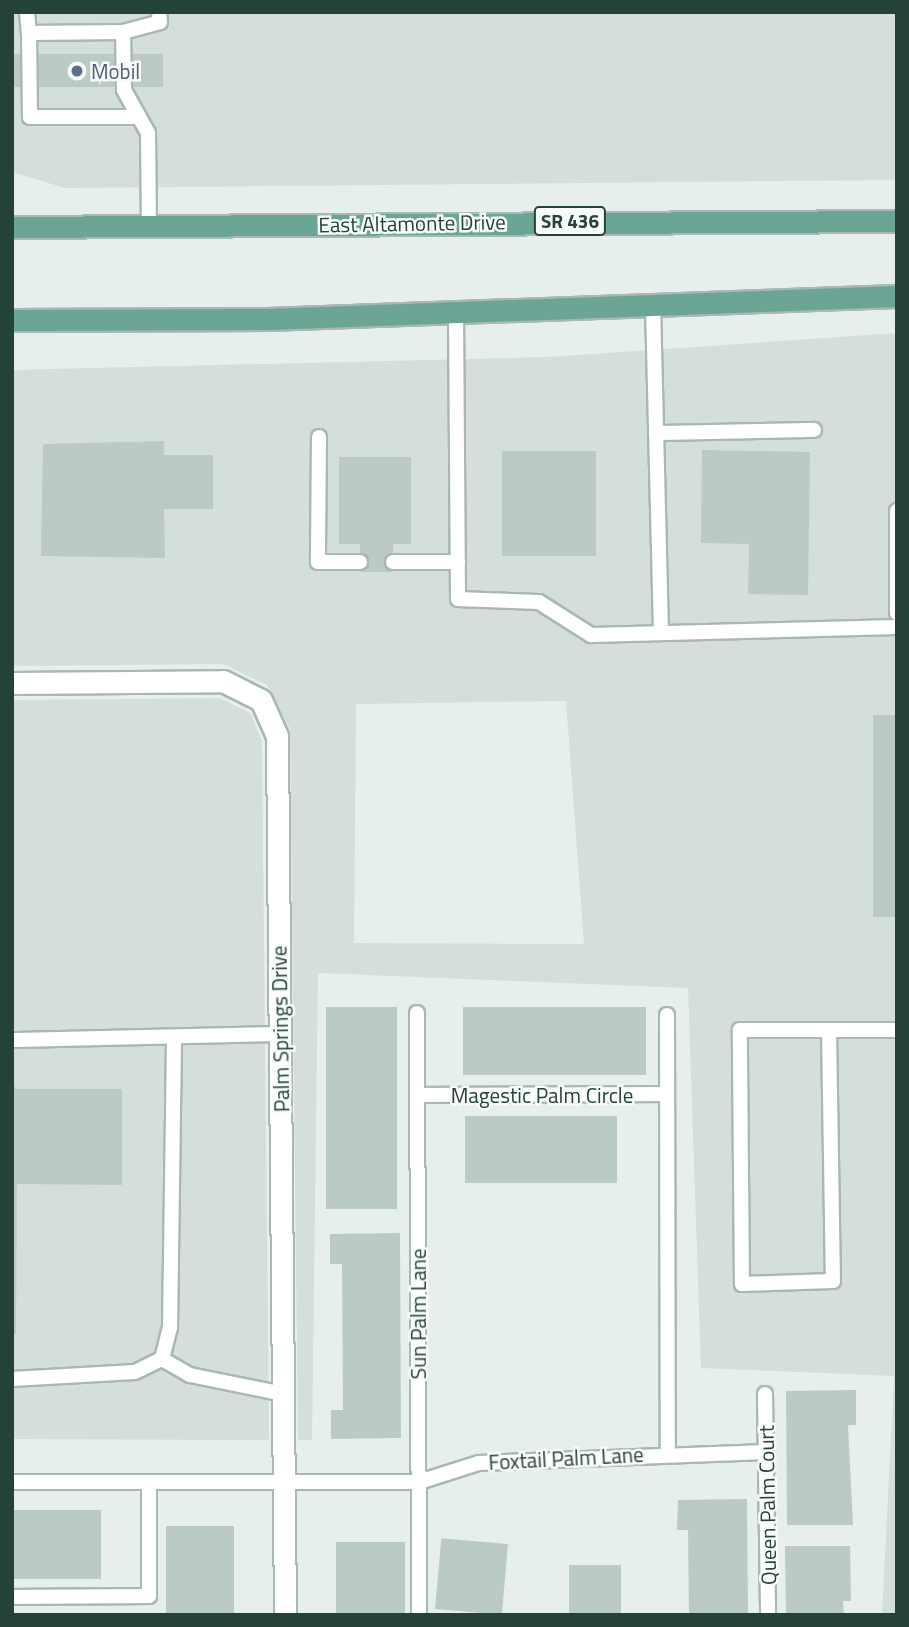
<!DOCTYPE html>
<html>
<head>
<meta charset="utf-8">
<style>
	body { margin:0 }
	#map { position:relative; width:909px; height:1627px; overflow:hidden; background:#e6efeb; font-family:"Titillium Web",sans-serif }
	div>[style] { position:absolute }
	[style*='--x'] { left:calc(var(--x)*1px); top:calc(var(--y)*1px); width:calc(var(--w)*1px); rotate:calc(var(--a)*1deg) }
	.built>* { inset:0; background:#d4dfda }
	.building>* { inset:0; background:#bbcac4; transform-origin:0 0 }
	.roads { filter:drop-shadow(2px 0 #a8b8b2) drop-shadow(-2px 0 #a8b8b2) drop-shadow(0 2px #a8b8b2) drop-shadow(0 -2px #a8b8b2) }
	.lane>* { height:14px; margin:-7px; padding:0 7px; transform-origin:7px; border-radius:7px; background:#fff }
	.street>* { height:21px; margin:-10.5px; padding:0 10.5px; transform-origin:10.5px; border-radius:10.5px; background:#fff }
	.primary>* { height:21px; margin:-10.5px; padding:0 10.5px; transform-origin:10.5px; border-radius:10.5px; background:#6aa596 }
	.dots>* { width:19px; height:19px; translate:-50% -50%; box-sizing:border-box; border:4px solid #f7fbf9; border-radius:50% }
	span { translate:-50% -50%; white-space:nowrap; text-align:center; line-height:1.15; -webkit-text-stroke:5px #f7fbf9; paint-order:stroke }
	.shield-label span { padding:2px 5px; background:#f7fbf9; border:2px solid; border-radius:5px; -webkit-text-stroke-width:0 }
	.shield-label { font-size:19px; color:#24423a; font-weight:700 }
	.service-label { font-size:21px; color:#4e5e75 }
	.left { translate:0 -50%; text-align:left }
	.street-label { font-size:21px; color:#24423a }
	.frame { position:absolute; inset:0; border:14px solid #24423a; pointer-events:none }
</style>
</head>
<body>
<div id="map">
	<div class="built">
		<i style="clip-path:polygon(12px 12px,897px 12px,897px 180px,65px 188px,12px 172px)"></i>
		<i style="clip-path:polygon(evenodd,897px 333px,897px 1615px,882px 1615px,894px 1376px,701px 1368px,688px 988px,318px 973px,312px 1440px,298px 1440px,290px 729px,267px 685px,223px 664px,12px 666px,12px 370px,548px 357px,897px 333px,566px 701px,584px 944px,354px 943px,356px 704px,566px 701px)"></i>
		<i style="clip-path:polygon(220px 698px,250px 713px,262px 741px,269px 1440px,12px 1439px,12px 700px)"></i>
	</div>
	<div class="building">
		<i style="left:163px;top:54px;width:33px;height:151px;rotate:90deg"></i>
		<i style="clip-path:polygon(164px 441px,164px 455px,213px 455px,213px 509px,164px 509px,165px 558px,41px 556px,43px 444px)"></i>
		<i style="clip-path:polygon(702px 450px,810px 452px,808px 595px,748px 594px,749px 544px,701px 543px)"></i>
		<i style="left:502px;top:451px;width:94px;height:105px"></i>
		<i style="clip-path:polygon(339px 457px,411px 457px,411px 544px,393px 544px,393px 572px,360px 572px,360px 544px,339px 544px)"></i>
		<i style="left:873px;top:715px;width:24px;height:202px"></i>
		<i style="left:326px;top:1007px;width:71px;height:202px"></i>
		<i style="left:463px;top:1007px;width:183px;height:68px"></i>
		<i style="clip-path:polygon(12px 1072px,15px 1089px,122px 1089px,122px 1185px,17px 1184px,16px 1334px,12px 1334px)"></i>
		<i style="left:465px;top:1116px;width:152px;height:67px"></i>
		<i style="clip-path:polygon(400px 1233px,401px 1438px,331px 1439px,331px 1410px,343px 1410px,342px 1264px,330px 1264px,330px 1234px)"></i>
		<i style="clip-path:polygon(856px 1390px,856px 1425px,848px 1425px,853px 1525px,787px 1525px,786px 1391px)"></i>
		<i style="clip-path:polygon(747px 1499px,748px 1615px,689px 1615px,688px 1530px,677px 1530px,678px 1500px)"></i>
		<i style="left:12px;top:1510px;width:89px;height:69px"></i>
		<i style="left:166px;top:1526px;width:68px;height:89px"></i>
		<i style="left:336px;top:1542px;width:69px;height:73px"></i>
		<i style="left:508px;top:1544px;width:71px;height:67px;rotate:95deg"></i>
		<i style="clip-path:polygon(785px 1546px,850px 1546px,851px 1601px,843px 1601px,844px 1615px,786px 1615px)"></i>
		<i style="left:569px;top:1565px;width:52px;height:50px"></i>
	</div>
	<div class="roads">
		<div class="lane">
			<i style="--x:27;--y:12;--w:21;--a:85"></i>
			<i style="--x:29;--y:33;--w:94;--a:-0.6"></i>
			<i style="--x:123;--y:32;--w:58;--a:89"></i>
			<i style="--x:124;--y:90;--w:49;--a:60.8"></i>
			<i style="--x:148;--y:133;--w:93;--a:89.4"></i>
			<i style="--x:123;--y:32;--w:38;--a:-15"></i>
			<i style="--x:160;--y:22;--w:10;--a:-96"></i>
			<i style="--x:29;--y:33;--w:84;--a:89.3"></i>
			<i style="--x:30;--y:117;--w:109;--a:0"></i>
			<i style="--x:653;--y:305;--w:328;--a:88.6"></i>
			<i style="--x:456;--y:312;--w:287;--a:89.6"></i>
			<i style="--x:458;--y:599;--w:81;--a:2.1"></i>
			<i style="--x:539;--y:602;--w:62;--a:32.4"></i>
			<i style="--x:591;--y:635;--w:306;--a:-1.5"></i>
			<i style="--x:656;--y:433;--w:158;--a:-1.1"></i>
			<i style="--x:319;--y:437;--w:125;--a:90.5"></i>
			<i style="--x:318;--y:562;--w:42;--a:0"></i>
			<i style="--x:897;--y:511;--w:102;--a:90"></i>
			<i style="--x:393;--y:562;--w:65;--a:0"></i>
			<i style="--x:417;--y:1013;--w:602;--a:89.81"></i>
			<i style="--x:667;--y:1015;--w:438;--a:89.9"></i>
			<i style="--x:829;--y:1030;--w:251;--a:89.1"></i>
			<i style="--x:833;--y:1281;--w:91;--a:178.1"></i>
			<i style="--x:742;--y:1284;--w:254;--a:-90.5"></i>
			<i style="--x:740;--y:1030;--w:157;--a:0"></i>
			<i style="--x:12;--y:1040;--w:268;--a:-1.3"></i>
			<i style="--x:417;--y:1095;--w:250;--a:-0.2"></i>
			<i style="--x:162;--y:1359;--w:32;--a:30"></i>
			<i style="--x:190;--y:1375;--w:95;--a:11.5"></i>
			<i style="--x:12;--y:1379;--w:123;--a:-3.3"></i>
			<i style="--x:135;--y:1372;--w:30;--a:-26"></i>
			<i style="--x:162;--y:1359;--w:32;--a:-76"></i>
			<i style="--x:170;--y:1328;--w:291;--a:-89.2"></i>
			<i style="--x:765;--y:1394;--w:221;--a:89.2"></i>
			<i style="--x:12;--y:1482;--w:407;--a:0"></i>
			<i style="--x:419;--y:1482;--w:63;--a:-17.6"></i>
			<i style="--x:479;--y:1463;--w:287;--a:-2.2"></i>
			<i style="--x:12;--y:1597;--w:137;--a:-0.4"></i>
			<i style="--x:149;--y:1596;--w:113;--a:-90"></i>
		</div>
		<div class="street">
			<i style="--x:12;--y:683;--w:211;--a:-0.5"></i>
			<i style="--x:223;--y:681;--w:42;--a:26.6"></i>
			<i style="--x:261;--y:700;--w:39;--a:66"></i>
			<i style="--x:277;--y:736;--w:879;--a:89.48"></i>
		</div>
		<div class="primary">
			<i style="--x:12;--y:227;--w:885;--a:-0.39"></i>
			<i style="--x:12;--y:320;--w:256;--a:-0.2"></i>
			<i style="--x:268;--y:319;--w:629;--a:-2.09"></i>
		</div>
	</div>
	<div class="dots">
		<i style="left:77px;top:71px;background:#5c6f8a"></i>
	</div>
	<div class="shield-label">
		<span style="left:570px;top:221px">SR 436</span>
	</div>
	<div class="service-label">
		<span class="left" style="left:91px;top:71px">Mobil</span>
	</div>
	<div class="street-label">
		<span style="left:412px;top:223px;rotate:-1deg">East Altamonte Drive</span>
		<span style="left:280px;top:1029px;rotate:-91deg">Palm Springs Drive</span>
		<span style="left:542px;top:1095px">Magestic Palm Circle</span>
		<span style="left:418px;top:1314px;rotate:-90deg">Sun Palm Lane</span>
		<span style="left:566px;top:1458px;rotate:-3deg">Foxtail Palm Lane</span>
		<span style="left:767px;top:1505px;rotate:-91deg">Queen Palm Court</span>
	</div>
	<div class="frame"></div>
</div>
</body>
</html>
